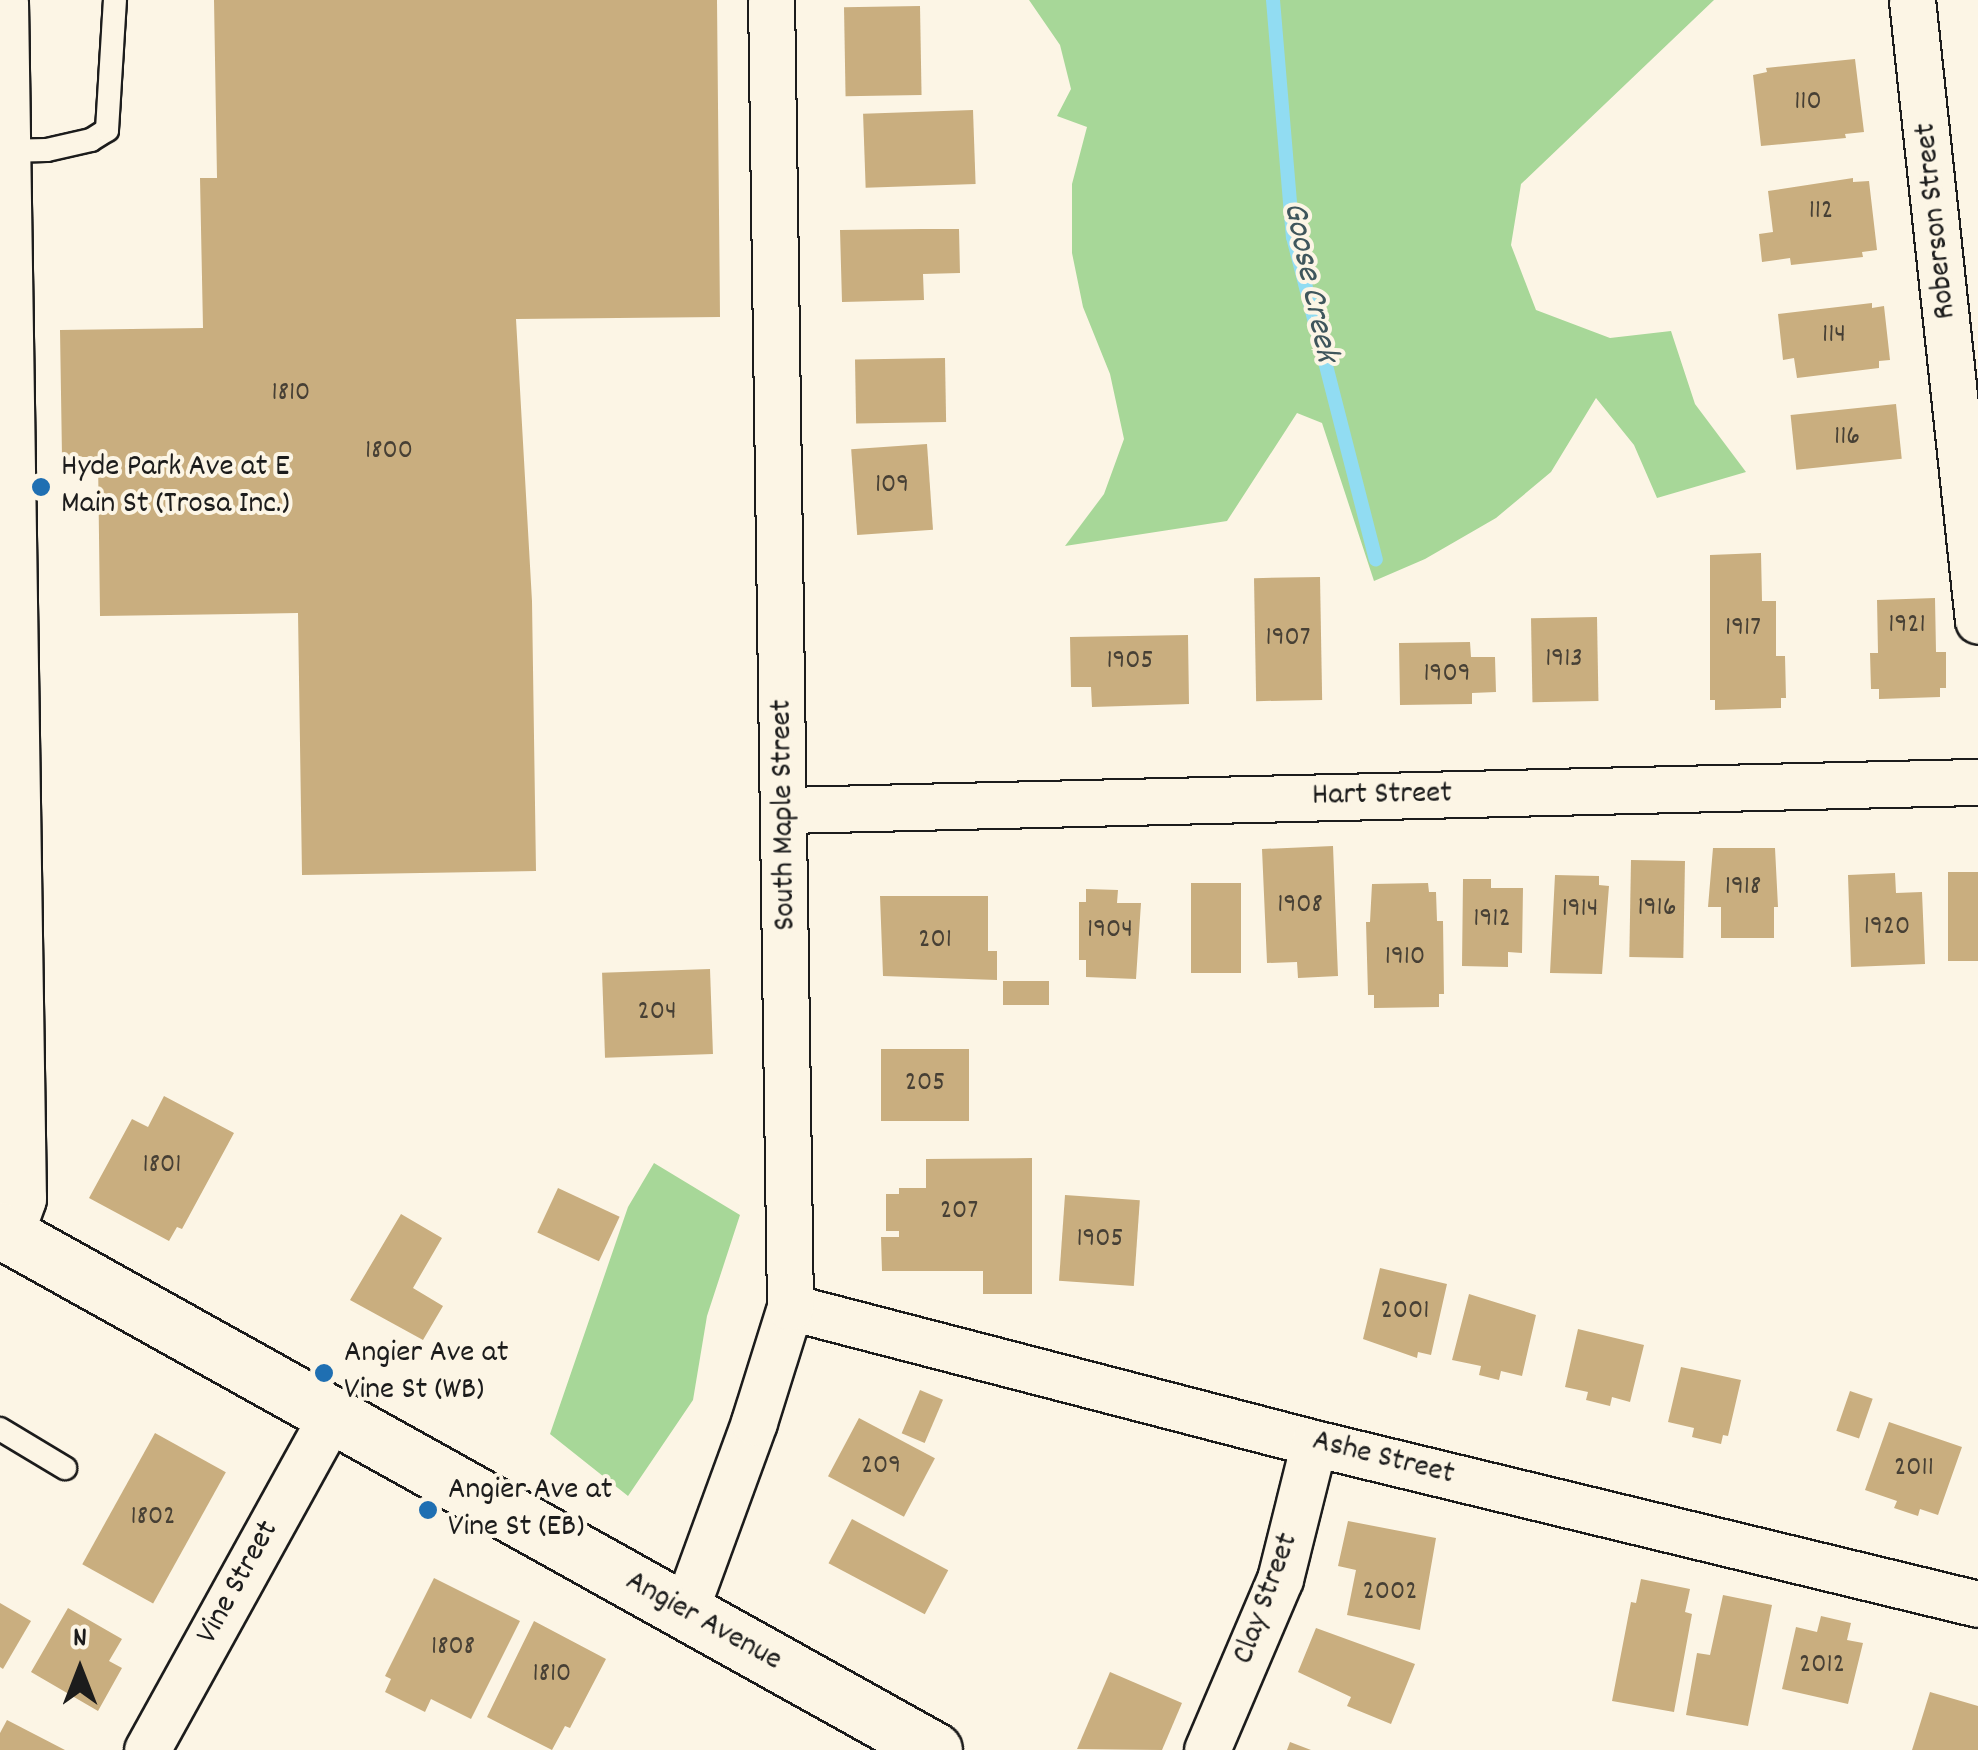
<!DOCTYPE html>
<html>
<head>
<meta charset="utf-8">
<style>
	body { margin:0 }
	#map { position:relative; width:1978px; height:1750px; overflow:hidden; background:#fcf5e5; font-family:Dekko,sans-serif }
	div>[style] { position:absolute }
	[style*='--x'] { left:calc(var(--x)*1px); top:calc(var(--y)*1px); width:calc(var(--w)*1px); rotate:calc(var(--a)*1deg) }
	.green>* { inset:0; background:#a7d798 }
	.stream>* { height:14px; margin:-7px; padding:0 7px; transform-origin:7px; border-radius:7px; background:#91dcf2 }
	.building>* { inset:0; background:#c9ae7f; transform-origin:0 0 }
	.roads { filter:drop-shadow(2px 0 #1c1c1c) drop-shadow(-2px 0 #1c1c1c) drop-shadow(0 2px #1c1c1c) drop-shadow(0 -2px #1c1c1c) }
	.service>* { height:22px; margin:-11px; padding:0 11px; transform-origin:11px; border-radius:11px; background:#fcf5e5 }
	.minor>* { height:45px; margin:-22.5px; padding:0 22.5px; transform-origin:22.5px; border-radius:22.5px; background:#fcf5e5 }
	.tertiary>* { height:55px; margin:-27.5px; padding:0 27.5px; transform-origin:27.5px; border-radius:27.5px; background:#fcf5e5 }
	.secondary>* { height:55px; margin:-27.5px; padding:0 27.5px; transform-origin:27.5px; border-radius:27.5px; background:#fcf5e5 }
	.dots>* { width:28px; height:28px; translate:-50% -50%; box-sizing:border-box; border:5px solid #fcf5e5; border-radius:50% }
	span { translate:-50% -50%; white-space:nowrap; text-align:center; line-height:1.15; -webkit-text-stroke:8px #fcf5e5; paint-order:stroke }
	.number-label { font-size:28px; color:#474035 }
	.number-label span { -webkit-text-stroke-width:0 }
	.street-label { font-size:32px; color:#1c1c1c }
	.poi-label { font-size:32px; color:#1c1c1c }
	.left { translate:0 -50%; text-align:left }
	.water-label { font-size:35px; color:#3f565c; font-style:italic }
	.north { position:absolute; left:30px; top:1620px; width:100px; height:100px; -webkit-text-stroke:8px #fcf5e5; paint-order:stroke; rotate:0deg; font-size:28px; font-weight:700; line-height:40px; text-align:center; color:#1c1c1c }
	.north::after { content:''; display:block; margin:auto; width:35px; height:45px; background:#1c1c1c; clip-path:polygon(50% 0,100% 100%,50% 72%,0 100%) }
</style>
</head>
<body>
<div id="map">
	<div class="green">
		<i style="clip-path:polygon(1029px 0,1714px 0,1521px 184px,1511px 245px,1536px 310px,1610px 338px,1671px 331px,1695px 404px,1746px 472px,1657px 498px,1634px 445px,1596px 398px,1551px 472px,1496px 518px,1425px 559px,1374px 581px,1322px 423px,1297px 413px,1227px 521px,1065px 546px,1104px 494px,1124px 439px,1110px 374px,1083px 307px,1072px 253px,1072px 184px,1087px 127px,1057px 116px,1071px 89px,1060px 45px)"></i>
		<i style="clip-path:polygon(654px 1163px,740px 1215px,707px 1316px,693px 1400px,628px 1496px,550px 1434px,628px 1207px)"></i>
	</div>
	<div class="stream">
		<i style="--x:1273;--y:0;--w:238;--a:85.2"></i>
		<i style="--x:1293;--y:237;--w:333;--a:75.6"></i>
	</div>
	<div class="building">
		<i style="clip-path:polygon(214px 0,717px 0,720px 317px,516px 319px,532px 601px,536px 871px,302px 875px,298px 613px,100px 616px,98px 457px,62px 457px,60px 330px,203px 328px,200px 178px,217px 178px)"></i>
		<i style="left:920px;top:6px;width:89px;height:76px;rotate:89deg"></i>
		<i style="clip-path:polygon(1855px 59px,1864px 132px,1845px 134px,1846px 138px,1761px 146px,1753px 75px,1767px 72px,1766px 68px)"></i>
		<i style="left:973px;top:110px;width:74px;height:110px;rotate:88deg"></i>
		<i style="clip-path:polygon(1853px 178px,1853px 182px,1869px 181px,1877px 250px,1862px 252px,1863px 257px,1791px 265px,1790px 258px,1762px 262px,1759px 234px,1773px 232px,1768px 191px)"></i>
		<i style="clip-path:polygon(923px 229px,959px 229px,960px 273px,923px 274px,924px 300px,842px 302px,840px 230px)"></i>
		<i style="clip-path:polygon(1872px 303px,1872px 308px,1884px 306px,1890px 360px,1879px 361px,1879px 368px,1797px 378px,1794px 358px,1783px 360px,1778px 314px)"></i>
		<i style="left:945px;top:358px;width:64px;height:90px;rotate:89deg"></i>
		<i style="left:1896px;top:404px;width:55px;height:106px;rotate:84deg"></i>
		<i style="left:927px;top:444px;width:86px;height:76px;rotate:86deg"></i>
		<i style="clip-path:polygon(1761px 553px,1762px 601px,1776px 601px,1776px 656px,1785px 656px,1786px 698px,1781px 698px,1781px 708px,1715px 710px,1715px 700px,1710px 700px,1710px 555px)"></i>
		<i style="left:1320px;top:577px;width:123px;height:66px;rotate:89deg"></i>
		<i style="clip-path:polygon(1935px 598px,1936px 652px,1946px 652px,1946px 688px,1940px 688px,1940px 697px,1879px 699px,1879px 689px,1871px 689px,1870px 653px,1878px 653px,1877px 600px)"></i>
		<i style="left:1597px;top:617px;width:84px;height:66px;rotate:89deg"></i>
		<i style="clip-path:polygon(1188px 635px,1189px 704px,1092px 707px,1091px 687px,1071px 687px,1070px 637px)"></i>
		<i style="clip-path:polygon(1470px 642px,1471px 657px,1495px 657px,1496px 692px,1472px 693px,1472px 704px,1400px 705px,1399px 643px)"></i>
		<i style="clip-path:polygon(1333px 846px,1338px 976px,1298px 978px,1297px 962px,1267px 963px,1262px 849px)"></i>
		<i style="clip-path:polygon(1713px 848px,1775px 848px,1778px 907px,1774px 907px,1774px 938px,1721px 938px,1721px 907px,1708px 907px)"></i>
		<i style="left:1631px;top:860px;width:54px;height:97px;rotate:1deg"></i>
		<i style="left:1978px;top:872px;width:89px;height:30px;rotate:90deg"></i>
		<i style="clip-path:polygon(1895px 873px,1896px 893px,1922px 892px,1925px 964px,1851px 967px,1848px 875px)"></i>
		<i style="clip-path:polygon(1555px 875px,1599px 876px,1599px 885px,1609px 886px,1602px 974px,1550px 973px)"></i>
		<i style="clip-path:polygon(1463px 879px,1491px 879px,1491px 888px,1523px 888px,1522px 953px,1508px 952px,1508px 967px,1462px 966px)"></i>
		<i style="left:1191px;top:883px;width:50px;height:90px"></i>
		<i style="clip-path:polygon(1428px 883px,1429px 892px,1436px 892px,1437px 921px,1443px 921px,1444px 994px,1439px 994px,1439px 1007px,1374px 1008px,1374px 995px,1368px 995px,1366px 922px,1370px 922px,1372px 884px)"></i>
		<i style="clip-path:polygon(1086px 889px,1118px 890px,1117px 903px,1141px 903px,1136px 979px,1086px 977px,1086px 960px,1079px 960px,1079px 902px,1086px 902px)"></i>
		<i style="clip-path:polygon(880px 896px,988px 896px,988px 951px,997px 951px,997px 980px,883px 976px)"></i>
		<i style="left:710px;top:969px;width:85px;height:108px;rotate:88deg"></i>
		<i style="left:1049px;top:981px;width:24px;height:46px;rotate:90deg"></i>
		<i style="left:881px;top:1049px;width:88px;height:72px"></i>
		<i style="clip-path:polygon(164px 1096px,234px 1133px,182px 1229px,177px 1227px,169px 1241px,89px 1198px,132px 1119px,148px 1127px)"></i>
		<i style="clip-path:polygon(1032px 1158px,1032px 1294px,983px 1294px,983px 1271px,882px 1271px,881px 1237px,899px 1237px,899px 1231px,886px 1231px,886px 1194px,899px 1194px,899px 1188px,926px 1188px,926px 1159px)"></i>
		<i style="left:558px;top:1188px;width:68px;height:49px;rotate:25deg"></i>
		<i style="left:1065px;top:1195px;width:75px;height:86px;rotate:4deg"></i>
		<i style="clip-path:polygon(401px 1214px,442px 1238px,413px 1288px,443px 1306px,423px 1340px,350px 1300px)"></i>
		<i style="clip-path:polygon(1380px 1268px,1447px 1284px,1431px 1355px,1418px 1352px,1417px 1358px,1363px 1339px)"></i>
		<i style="clip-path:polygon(1469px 1294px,1536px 1315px,1522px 1376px,1501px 1371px,1499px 1380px,1479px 1375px,1481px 1366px,1452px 1360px)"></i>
		<i style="clip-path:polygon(1578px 1329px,1644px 1345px,1630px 1402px,1612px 1397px,1610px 1406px,1586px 1400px,1588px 1392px,1565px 1387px)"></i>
		<i style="clip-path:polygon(1681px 1367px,1741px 1380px,1728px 1436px,1723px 1435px,1721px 1444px,1692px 1437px,1694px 1428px,1668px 1422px)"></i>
		<i style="left:920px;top:1390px;width:25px;height:47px;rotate:23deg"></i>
		<i style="left:1850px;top:1391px;width:24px;height:42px;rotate:19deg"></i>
		<i style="left:859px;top:1418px;width:86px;height:66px;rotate:28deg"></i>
		<i style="clip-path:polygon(1889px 1422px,1962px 1447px,1938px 1515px,1920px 1509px,1918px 1516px,1894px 1508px,1897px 1501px,1865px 1490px)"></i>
		<i style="left:155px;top:1433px;width:81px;height:150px;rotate:29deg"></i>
		<i style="left:852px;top:1519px;width:109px;height:50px;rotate:28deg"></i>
		<i style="clip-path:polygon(1348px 1521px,1436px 1538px,1420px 1630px,1347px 1615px,1356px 1570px,1338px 1566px)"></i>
		<i style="clip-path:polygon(434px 1578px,520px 1621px,471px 1719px,431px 1699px,425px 1712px,385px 1692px,391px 1679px,385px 1676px)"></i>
		<i style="clip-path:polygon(1641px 1579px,1690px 1589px,1685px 1612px,1692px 1614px,1674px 1712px,1612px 1701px,1631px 1602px,1636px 1603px)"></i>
		<i style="clip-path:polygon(1723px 1595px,1772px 1605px,1748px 1726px,1686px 1715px,1697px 1653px,1710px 1655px)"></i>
		<i style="clip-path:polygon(0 1603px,31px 1621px,3px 1669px,0 1667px)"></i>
		<i style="clip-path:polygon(68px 1608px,122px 1639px,109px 1661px,122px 1668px,98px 1711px,31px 1672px)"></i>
		<i style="clip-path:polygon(1821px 1616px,1851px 1623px,1847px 1640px,1863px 1643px,1848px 1704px,1782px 1689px,1796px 1627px,1817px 1632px)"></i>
		<i style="clip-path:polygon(534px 1621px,606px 1659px,570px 1728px,565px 1726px,552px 1750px,487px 1717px)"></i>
		<i style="clip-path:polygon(1316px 1628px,1415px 1664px,1391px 1724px,1347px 1706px,1351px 1697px,1298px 1672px)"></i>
		<i style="clip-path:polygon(1110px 1672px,1182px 1703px,1162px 1750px,1077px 1749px)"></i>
		<i style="clip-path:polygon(1930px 1692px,1978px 1706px,1978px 1750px,1912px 1750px)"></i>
		<i style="clip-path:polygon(7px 1720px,65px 1750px,0 1750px,0 1733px)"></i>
		<i style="clip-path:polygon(1290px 1742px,1311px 1750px,1287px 1750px)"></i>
	</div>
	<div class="roads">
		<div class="service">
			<i style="--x:2;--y:151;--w:45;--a:-1.3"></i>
			<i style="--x:47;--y:150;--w:45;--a:-12.8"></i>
			<i style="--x:91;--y:140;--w:19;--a:-32"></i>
			<i style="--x:107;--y:130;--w:130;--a:-86.5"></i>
			<i style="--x:0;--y:1429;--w:76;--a:31"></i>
		</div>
		<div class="minor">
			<i style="--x:1912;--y:0;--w:624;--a:83.93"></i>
			<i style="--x:786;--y:810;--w:1192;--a:-1.35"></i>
			<i style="--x:790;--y:1307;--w:541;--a:14.55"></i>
			<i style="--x:1314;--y:1443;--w:683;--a:13.63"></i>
			<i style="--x:685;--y:1611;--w:201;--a:-69.9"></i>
			<i style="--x:754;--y:1422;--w:121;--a:-72.6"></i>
			<i style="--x:790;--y:1307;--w:1307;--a:-90.83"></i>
			<i style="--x:147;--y:1750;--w:381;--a:-61.1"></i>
			<i style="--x:1207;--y:1750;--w:186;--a:-66.9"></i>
			<i style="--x:1280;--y:1579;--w:140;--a:-76"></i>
		</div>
		<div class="tertiary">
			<i style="--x:0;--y:2;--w:1196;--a:89.14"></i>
			<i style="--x:18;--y:1198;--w:37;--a:110"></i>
		</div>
		<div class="secondary">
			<i style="--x:0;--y:1230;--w:1069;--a:29.11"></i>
		</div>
	</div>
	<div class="dots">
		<i style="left:41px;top:487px;background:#1f6fb2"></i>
		<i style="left:324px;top:1373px;background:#1f6fb2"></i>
		<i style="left:428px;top:1510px;background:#1f6fb2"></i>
	</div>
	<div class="number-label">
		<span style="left:1808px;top:103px">110</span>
		<span style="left:1821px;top:212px">112</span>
		<span style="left:1834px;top:336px">114</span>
		<span style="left:291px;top:394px">1810</span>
		<span style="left:1847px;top:438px">116</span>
		<span style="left:389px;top:452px">1800</span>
		<span style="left:892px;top:486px">109</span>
		<span style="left:1907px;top:626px">1921</span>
		<span style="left:1743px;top:629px">1917</span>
		<span style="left:1288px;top:639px">1907</span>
		<span style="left:1564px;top:660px">1913</span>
		<span style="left:1130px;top:662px">1905</span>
		<span style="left:1447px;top:675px">1909</span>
		<span style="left:1743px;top:888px">1918</span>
		<span style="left:1300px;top:906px">1908</span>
		<span style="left:1657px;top:909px">1916</span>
		<span style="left:1580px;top:910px">1914</span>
		<span style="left:1492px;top:920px">1912</span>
		<span style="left:1887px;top:928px">1920</span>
		<span style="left:1110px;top:931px">1904</span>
		<span style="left:935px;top:941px">201</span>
		<span style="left:1405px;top:958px">1910</span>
		<span style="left:657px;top:1013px">204</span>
		<span style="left:925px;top:1084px">205</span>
		<span style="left:162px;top:1166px">1801</span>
		<span style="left:959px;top:1212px">207</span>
		<span style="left:1100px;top:1240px">1905</span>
		<span style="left:1405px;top:1312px">2001</span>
		<span style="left:881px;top:1467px">209</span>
		<span style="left:1914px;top:1469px">2011</span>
		<span style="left:153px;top:1518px">1802</span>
		<span style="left:1390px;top:1593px">2002</span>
		<span style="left:453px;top:1648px">1808</span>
		<span style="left:1822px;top:1666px">2012</span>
		<span style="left:552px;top:1675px">1810</span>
	</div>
	<div class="street-label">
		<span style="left:1937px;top:221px;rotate:-96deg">Roberson Street</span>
		<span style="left:1382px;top:796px;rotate:-1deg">Hart Street</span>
		<span style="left:785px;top:815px;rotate:-91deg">South Maple Street</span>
		<span style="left:1383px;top:1459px;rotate:14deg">Ashe Street</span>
		<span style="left:239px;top:1583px;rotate:-61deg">Vine Street</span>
		<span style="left:1267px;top:1599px;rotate:-70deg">Clay Street</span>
		<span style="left:703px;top:1622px;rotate:29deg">Angier Avenue</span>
	</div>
	<div class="poi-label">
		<span class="left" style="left:61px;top:487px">Hyde Park Ave at E<br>Main St (Trosa Inc.)</span>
		<span class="left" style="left:344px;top:1373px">Angier Ave at<br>Vine St (WB)</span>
		<span class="left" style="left:448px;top:1510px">Angier Ave at<br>Vine St (EB)</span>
	</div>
	<div class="water-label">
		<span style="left:1309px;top:282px;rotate:78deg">Goose Creek</span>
	</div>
	<div class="north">N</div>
</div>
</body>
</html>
